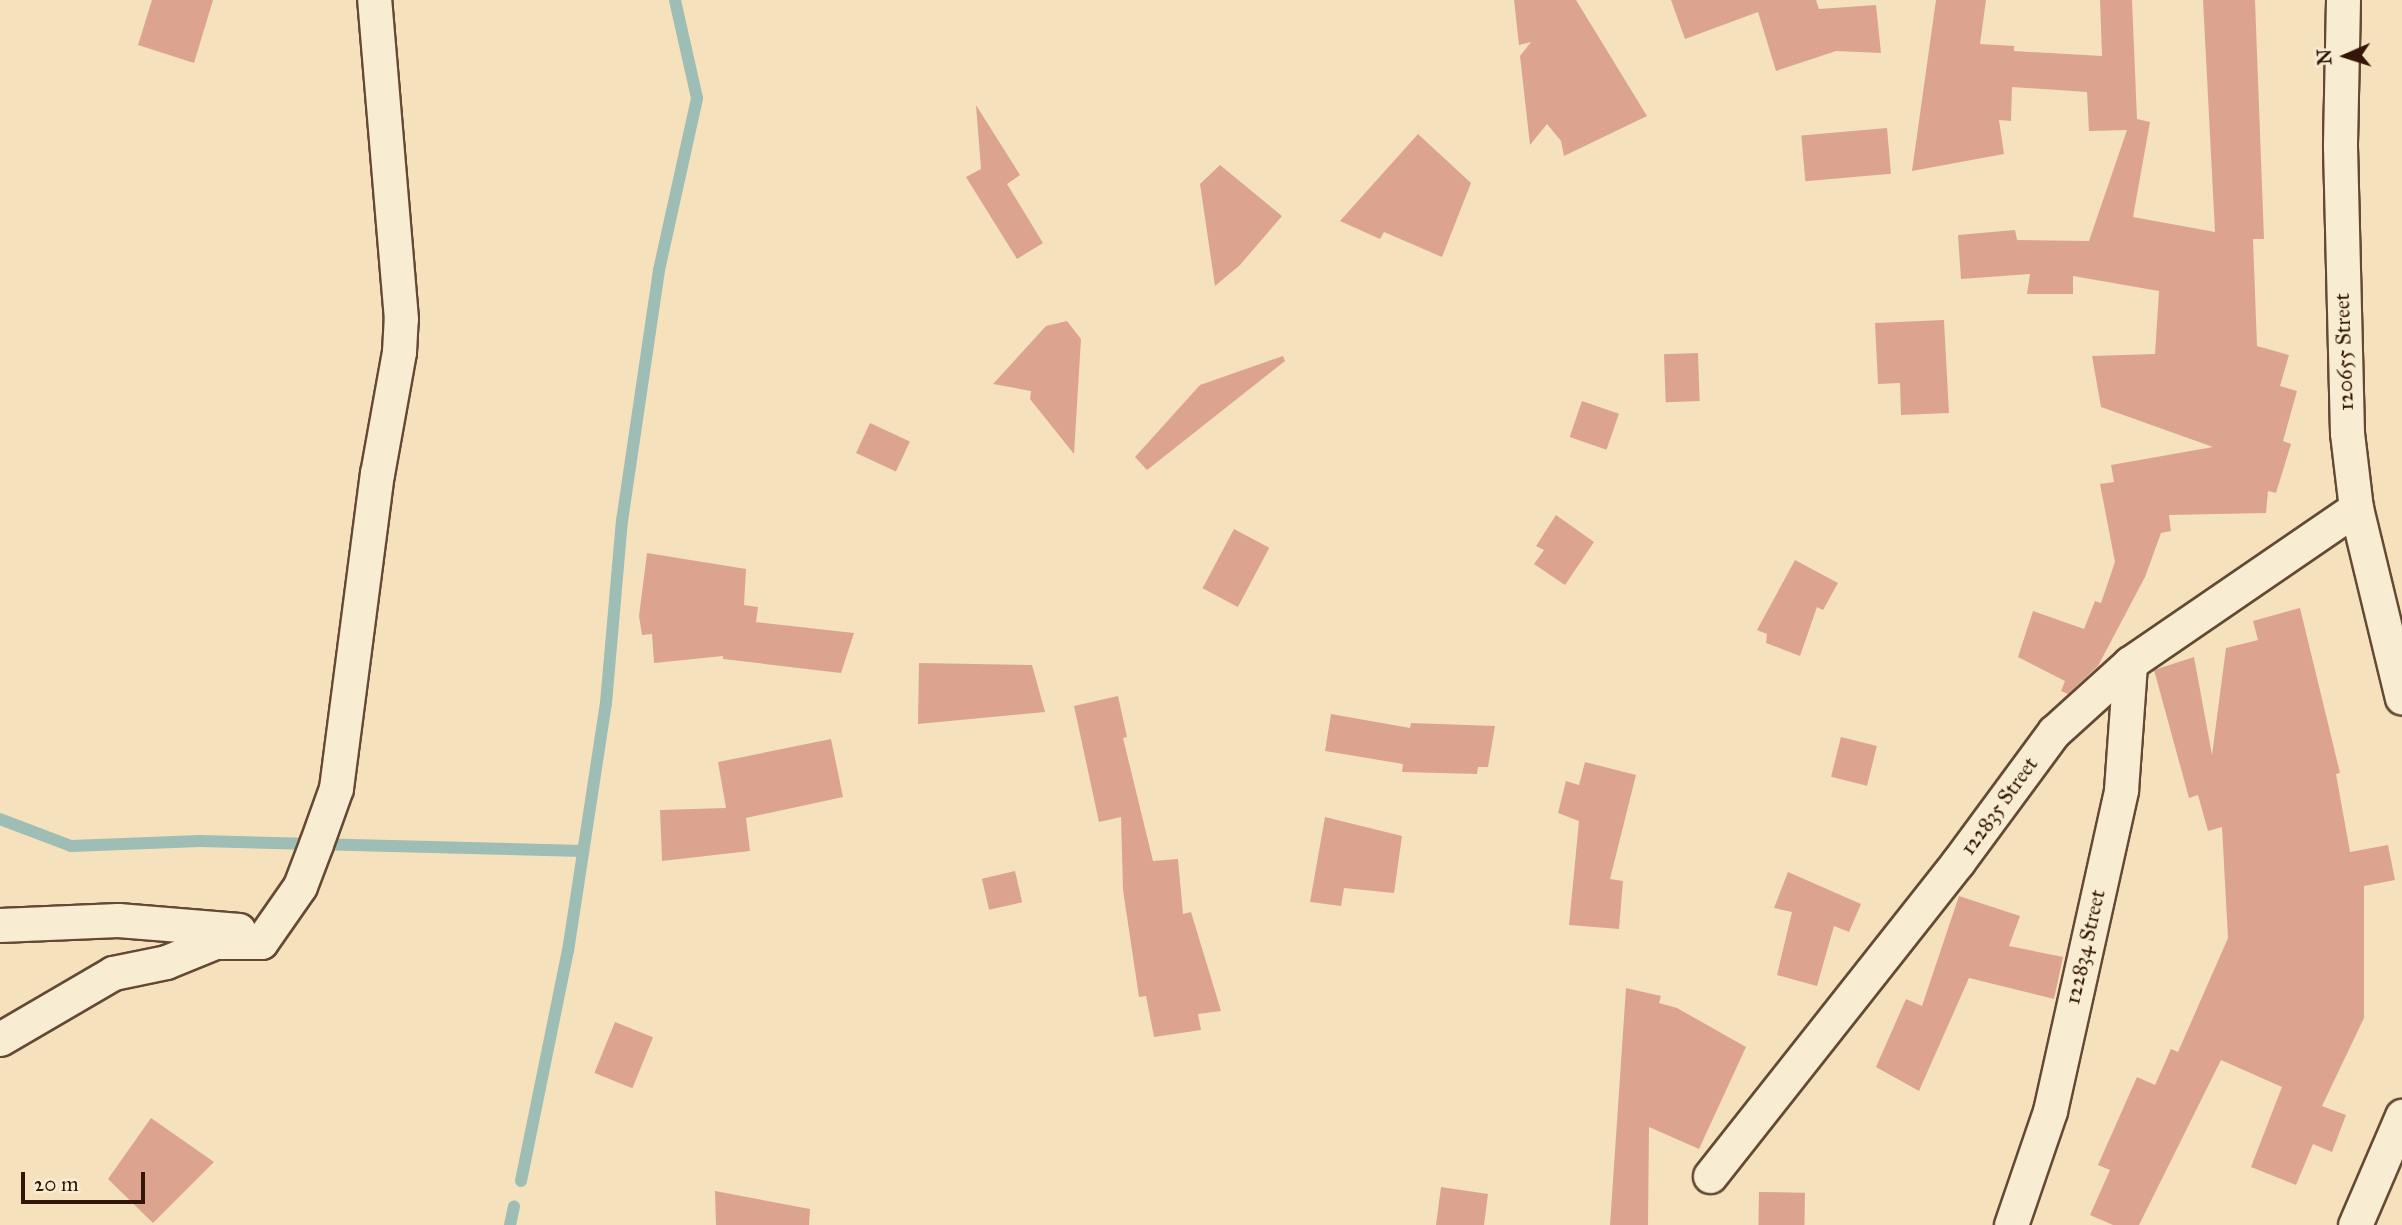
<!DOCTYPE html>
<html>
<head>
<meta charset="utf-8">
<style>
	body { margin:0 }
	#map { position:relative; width:2402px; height:1225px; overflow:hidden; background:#f5e2bc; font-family:"IM FELL Great Primer",serif }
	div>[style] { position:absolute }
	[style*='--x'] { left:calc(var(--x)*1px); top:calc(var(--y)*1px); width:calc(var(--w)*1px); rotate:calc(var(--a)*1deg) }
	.stream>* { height:12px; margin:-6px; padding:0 6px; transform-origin:6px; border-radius:6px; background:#9dbdb5 }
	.building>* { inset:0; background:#dca48f; transform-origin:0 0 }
	.roads { filter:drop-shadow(2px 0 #644934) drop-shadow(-2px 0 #644934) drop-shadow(0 2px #644934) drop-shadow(0 -2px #644934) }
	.minor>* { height:33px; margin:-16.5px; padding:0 16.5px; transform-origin:16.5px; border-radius:16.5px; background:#f8ecd3 }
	span { translate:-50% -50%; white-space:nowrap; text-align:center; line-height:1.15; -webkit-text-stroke:7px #f8ecd3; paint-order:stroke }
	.street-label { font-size:21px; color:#331607 }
	.north { position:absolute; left:2311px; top:21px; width:70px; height:70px; -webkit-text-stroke:5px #f8ecd3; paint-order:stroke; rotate:267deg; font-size:19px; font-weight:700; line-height:28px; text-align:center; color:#331607 }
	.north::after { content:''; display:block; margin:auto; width:24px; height:32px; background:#331607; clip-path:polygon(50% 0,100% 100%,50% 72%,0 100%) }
	.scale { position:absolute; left:21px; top:1172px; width:124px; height:32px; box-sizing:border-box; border:4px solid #331607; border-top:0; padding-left:9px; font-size:21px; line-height:24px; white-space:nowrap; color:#331607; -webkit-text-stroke:5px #f8ecd3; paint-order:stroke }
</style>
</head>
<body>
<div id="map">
	<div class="stream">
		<i style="--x:0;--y:819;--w:76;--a:20.8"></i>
		<i style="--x:71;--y:846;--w:129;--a:-2.2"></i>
		<i style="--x:200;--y:841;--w:383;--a:1.5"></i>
		<i style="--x:521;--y:1181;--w:235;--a:-78.5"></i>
		<i style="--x:568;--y:951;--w:251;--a:-81.3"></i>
		<i style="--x:606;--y:703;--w:183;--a:-85"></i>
		<i style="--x:622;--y:521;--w:254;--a:-81.6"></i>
		<i style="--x:659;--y:270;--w:176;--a:-77.5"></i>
		<i style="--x:697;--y:98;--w:100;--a:-102.7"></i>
		<i style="--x:510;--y:1225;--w:19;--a:-78"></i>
	</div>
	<div class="building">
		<i style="clip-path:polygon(152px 0,213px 0,194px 63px,138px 45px)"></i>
		<i style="clip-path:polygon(1514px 0,1576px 0,1647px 116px,1564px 156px,1561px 141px,1547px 124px,1530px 145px,1520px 56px,1531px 42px,1519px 45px)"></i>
		<i style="clip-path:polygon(1671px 0,1816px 0,1819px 9px,1876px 5px,1881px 53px,1836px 51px,1776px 71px,1758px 12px,1685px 39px)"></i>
		<i style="clip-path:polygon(1936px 0,1986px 0,1980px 44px,2014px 46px,2014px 51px,2102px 56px,2100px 0,2132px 0,2137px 119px,2150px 122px,2133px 217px,2215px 232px,2203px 0,2255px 0,2264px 239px,2253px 239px,2257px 346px,2289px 355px,2280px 386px,2297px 391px,2283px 441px,2291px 444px,2276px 493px,2268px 491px,2266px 513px,2169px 515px,2171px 531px,2161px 533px,2145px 577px,2098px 666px,2068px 694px,2061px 691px,2065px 681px,2018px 657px,2033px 611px,2084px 629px,2095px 601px,2101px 603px,2115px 562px,2100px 484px,2114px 482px,2111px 465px,2213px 447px,2101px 407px,2092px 356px,2155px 354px,2159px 291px,2073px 276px,2073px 294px,2027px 294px,2030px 274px,1961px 279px,1958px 235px,2015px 230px,2017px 240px,2089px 241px,2127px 130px,2089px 131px,2087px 92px,2012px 87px,2011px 121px,1999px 120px,2004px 154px,1912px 171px)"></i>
		<i style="clip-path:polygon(976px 105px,1020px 175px,1007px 184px,1043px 243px,1017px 259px,966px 177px,981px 169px)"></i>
		<i style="left:1887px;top:128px;width:46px;height:86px;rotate:85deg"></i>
		<i style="clip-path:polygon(1418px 134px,1471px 183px,1442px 257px,1384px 232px,1380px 239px,1340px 221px)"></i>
		<i style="clip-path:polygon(1220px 165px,1282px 216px,1240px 265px,1215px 286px,1200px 184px)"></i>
		<i style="clip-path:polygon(1944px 320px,1949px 413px,1901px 415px,1900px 383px,1878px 384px,1875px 323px)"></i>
		<i style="clip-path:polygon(1067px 321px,1081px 339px,1074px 454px,1030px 399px,1031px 391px,993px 384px,1046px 326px)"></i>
		<i style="left:1698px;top:353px;width:48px;height:34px;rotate:88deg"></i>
		<i style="clip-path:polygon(1283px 356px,1285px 361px,1147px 470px,1135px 457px,1200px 385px)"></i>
		<i style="left:1582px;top:401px;width:39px;height:38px;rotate:19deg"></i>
		<i style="left:870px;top:423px;width:44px;height:33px;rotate:25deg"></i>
		<i style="clip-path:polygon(1556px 515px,1594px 542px,1565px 585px,1534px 564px,1544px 550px,1536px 546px)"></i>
		<i style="left:1234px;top:529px;width:40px;height:67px;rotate:28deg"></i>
		<i style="clip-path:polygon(647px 553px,746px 569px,744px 605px,758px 607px,756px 622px,854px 633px,841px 673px,723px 659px,723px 656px,654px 663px,652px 634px,642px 635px,639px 616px)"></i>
		<i style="clip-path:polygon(1795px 560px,1838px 583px,1823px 610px,1817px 607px,1800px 656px,1766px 643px,1767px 634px,1757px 630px)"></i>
		<i style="clip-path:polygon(2300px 608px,2340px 773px,2336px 774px,2350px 852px,2388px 845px,2395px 880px,2364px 886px,2364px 1018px,2322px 1106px,2346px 1115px,2332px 1152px,2313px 1144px,2296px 1185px,2251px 1167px,2282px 1087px,2221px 1060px,2139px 1225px,2113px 1225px,2090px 1215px,2110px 1170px,2098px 1165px,2137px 1077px,2155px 1085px,2171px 1049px,2178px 1052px,2228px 938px,2222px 827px,2208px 831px,2198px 795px,2189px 798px,2154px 670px,2194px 657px,2212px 755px,2226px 648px,2258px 640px,2253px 621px)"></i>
		<i style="clip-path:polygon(919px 663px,1032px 665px,1045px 712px,918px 724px)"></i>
		<i style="clip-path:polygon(1118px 696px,1127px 737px,1123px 738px,1153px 861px,1178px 859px,1183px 914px,1191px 912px,1221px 1011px,1198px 1014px,1201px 1030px,1154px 1037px,1146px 996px,1139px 997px,1123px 890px,1121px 817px,1099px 822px,1074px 706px)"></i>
		<i style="clip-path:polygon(1331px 714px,1410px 728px,1411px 723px,1495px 726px,1488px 767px,1478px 767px,1477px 774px,1402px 772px,1403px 764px,1325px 751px)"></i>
		<i style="left:1841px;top:737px;width:37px;height:41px;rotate:14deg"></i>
		<i style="clip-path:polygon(831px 739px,843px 797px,746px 818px,750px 851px,662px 861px,660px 810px,726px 808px,718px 762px)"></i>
		<i style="clip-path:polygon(1585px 762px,1636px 775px,1610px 879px,1623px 881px,1619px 929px,1569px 925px,1579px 821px,1558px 813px,1566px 781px,1579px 785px)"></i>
		<i style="clip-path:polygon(1325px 817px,1402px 836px,1394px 893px,1344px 888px,1341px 906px,1310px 902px)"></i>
		<i style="left:1015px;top:871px;width:32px;height:34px;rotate:77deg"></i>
		<i style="clip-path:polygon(1788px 872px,1861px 904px,1849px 932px,1834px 926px,1817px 986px,1777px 975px,1792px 912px,1774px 908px)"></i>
		<i style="clip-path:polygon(1959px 896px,2020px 916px,2009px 946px,2063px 957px,2054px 999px,1969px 978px,1919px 1091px,1876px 1067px,1906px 999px,1922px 1006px)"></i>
		<i style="clip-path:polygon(1626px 988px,1661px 996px,1659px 1003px,1677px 1008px,1746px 1047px,1699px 1149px,1649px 1127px,1648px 1225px,1610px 1225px)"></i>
		<i style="left:615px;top:1022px;width:41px;height:55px;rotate:22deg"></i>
		<i style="clip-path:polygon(151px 1118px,214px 1162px,153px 1223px,108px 1179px)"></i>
		<i style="clip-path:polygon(1441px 1187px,1488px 1194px,1484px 1225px,1436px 1225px)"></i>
		<i style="clip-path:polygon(715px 1191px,810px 1209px,809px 1225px,716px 1225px)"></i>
		<i style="left:1759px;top:1192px;width:46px;height:33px;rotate:1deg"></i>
	</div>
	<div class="roads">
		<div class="minor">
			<i style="--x:2343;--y:0;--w:146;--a:91.2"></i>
			<i style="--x:2340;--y:146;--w:287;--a:88.6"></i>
			<i style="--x:2347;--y:433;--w:76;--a:83.2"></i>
			<i style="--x:2356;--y:508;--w:195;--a:76.4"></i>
			<i style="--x:0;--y:925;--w:118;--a:-2.4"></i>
			<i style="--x:118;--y:920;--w:121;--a:4.7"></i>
			<i style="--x:0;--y:1039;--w:131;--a:-30.3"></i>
			<i style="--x:113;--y:973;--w:54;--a:-11.7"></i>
			<i style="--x:166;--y:962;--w:53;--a:-22.2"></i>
			<i style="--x:215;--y:942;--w:46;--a:0"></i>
			<i style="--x:261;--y:942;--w:68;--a:-55.1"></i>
			<i style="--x:300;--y:886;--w:45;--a:-69.1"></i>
			<i style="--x:316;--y:844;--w:59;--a:-70.3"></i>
			<i style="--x:336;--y:788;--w:317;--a:-82.6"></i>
			<i style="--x:377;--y:474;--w:124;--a:-79.8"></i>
			<i style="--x:399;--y:352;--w:33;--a:-87"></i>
			<i style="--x:401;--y:319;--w:320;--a:-94.8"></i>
			<i style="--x:1710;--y:1176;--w:400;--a:-51.7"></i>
			<i style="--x:1958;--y:862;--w:162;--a:-53.6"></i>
			<i style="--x:2054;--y:732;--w:103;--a:-42.2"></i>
			<i style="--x:2130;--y:663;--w:274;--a:-34.4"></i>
			<i style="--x:2011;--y:1225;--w:120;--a:-71.1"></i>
			<i style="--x:2050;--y:1111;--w:329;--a:-77.5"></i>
			<i style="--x:2121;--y:790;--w:127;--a:-85.9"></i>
			<i style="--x:2355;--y:1225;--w:119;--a:-66.7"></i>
		</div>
	</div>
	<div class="street-label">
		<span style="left:2344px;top:352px;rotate:-92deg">120655 Street</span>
		<span style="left:1999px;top:806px;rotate:-54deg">122835 Street</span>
		<span style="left:2085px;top:947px;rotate:-77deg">122834 Street</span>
	</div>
	<div class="north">N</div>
	<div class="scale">20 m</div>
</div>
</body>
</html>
